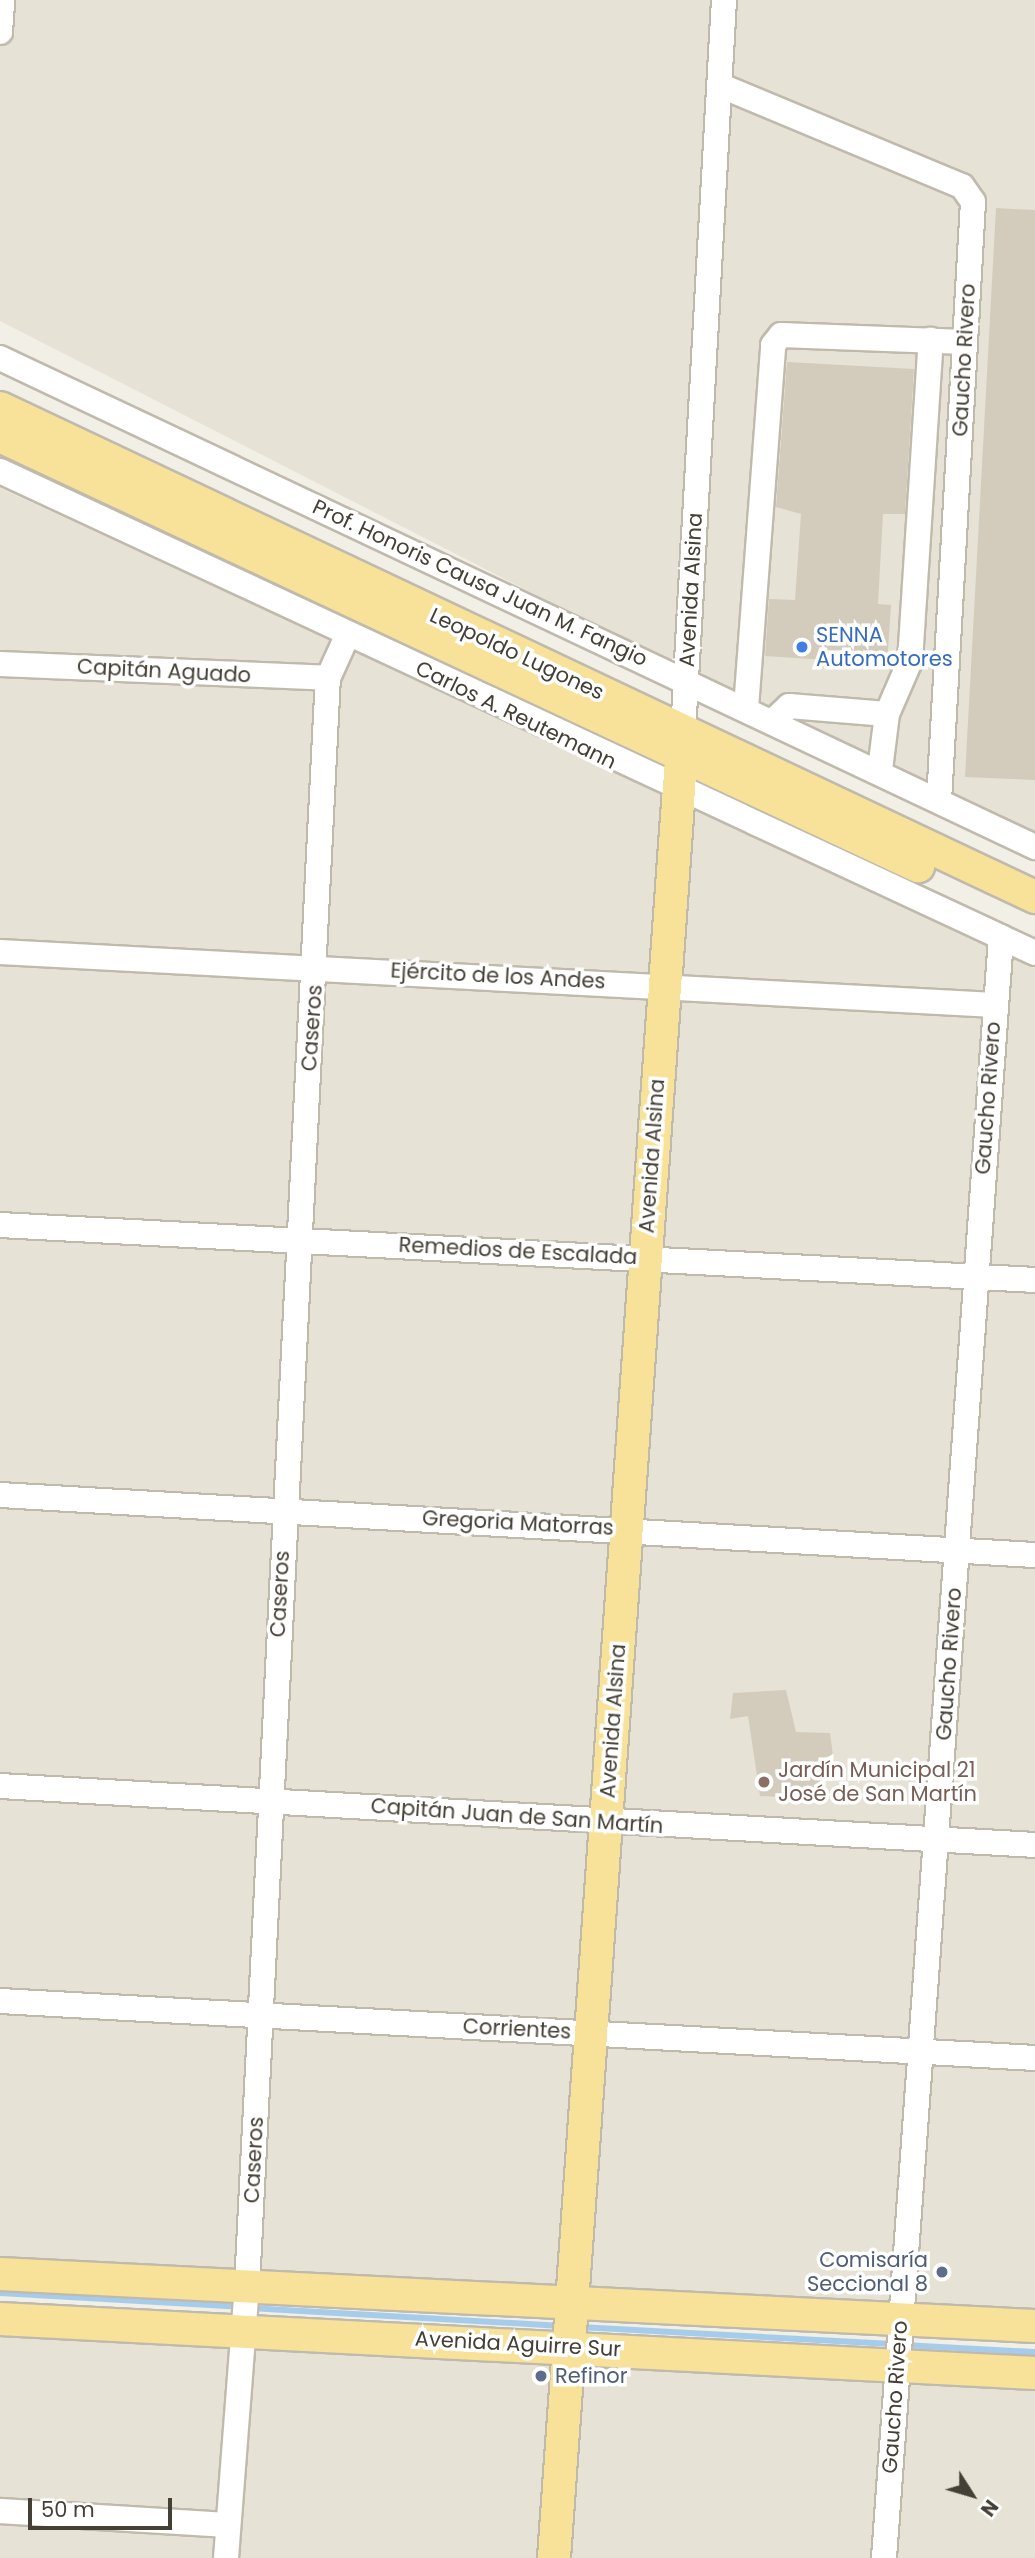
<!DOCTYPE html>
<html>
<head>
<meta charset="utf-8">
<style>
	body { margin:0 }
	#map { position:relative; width:1035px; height:2558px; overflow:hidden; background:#f2efe7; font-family:Poppins,sans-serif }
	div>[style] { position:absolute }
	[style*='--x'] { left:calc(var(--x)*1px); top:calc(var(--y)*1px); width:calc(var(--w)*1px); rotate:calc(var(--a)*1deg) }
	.residential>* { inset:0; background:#e6e2d5 }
	.stream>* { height:6px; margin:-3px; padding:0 3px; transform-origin:3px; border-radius:3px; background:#a6ccec }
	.building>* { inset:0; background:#d3ccbd }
	.roads { filter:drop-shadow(2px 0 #c0baad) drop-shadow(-2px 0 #c0baad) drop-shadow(0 2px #c0baad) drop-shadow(0 -2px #c0baad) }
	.minor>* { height:24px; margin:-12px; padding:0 12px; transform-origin:12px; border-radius:12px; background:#fff }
	.major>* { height:32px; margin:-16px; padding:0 16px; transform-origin:16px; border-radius:16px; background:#f8e29a }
	.dots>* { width:19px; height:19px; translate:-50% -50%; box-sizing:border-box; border:4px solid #fff; border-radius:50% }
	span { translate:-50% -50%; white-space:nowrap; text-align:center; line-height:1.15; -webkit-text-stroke:7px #fff; paint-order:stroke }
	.street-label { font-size:21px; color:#454036 }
	.shop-label { font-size:21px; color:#366cbe }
	.left { translate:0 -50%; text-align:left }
	.education-label { font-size:21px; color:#785e54 }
	.service-label { font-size:21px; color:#4e5e75 }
	.right { translate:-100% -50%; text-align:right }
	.north { position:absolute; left:937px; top:2460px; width:70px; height:70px; -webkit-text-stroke:5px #fff; paint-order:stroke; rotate:127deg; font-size:19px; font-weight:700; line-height:28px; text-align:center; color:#454036 }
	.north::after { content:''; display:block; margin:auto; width:24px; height:32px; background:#454036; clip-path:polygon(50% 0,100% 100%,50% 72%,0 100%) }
	.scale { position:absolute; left:28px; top:2498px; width:144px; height:32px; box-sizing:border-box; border:4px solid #454036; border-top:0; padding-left:9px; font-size:21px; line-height:24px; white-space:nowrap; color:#454036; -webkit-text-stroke:5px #fff; paint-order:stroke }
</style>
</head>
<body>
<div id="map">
	<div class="residential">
		<i style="clip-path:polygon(0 0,1035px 0,1035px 850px,0 321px)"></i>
		<i style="clip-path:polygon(0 488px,1035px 964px,1035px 2320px,0 2259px)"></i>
		<i style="clip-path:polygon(0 2323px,1035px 2382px,1035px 2558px,0 2558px)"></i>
	</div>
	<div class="stream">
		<i style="--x:0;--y:2293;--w:240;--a:3.3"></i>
		<i style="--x:251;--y:2308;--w:311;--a:3.3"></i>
		<i style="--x:579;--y:2327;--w:314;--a:3.1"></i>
		<i style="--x:904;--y:2345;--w:131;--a:3.1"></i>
	</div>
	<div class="building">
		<i style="clip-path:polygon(996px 208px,1035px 210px,1035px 780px,965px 777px)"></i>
		<i style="clip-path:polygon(787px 362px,914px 369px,905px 514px,883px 514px,878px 604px,891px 605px,887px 664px,765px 656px,769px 599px,795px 600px,801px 514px,776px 507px)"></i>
		<i style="clip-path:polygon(786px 1690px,796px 1732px,830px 1733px,833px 1756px,825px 1757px,823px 1799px,760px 1796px,748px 1716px,730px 1719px,733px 1693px)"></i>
	</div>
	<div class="roads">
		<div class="minor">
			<i style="--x:0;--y:32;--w:32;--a:-86"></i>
			<i style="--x:719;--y:85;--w:263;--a:22.6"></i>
			<i style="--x:962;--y:186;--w:19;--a:55"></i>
			<i style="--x:973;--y:202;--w:599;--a:93.25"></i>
			<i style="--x:0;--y:358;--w:1145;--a:25.29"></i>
			<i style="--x:0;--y:471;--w:1142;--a:24.97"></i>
			<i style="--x:0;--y:664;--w:328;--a:2.4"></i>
			<i style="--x:746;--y:708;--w:364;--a:-85.7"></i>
			<i style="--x:773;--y:345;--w:13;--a:-51"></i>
			<i style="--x:781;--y:335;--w:184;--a:2.2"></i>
			<i style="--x:773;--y:721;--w:22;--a:-43"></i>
			<i style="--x:789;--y:706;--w:98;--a:4.7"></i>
			<i style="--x:683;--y:733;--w:734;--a:-86.8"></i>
			<i style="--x:880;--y:770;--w:56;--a:-82.9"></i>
			<i style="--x:887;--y:714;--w:58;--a:-66.5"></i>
			<i style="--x:910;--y:661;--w:322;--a:-86.3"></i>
			<i style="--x:0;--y:952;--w:996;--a:3.05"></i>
			<i style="--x:0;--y:1225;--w:1036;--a:3.04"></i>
			<i style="--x:0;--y:1495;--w:1037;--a:3.32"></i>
			<i style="--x:0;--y:1786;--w:1037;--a:3.26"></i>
			<i style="--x:0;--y:2001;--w:1037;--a:3.15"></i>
			<i style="--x:0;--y:2511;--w:228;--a:3.5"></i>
			<i style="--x:226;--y:2558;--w:273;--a:-85.6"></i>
			<i style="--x:247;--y:2286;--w:1610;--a:-87.12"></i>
			<i style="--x:328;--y:678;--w:48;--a:-65.6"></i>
			<i style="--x:884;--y:2558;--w:1625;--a:-85.87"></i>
		</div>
		<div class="major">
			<i style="--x:0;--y:408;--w:1145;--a:25.29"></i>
			<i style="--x:0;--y:436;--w:1014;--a:25.1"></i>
			<i style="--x:0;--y:2274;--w:1036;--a:2.88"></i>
			<i style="--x:0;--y:2319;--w:1036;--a:2.99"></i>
			<i style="--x:554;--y:2558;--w:1830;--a:-85.96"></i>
		</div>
	</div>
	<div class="dots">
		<i style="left:802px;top:647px;background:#3f7fe0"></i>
		<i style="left:764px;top:1782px;background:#8d6e63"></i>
		<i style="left:942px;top:2272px;background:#5c6f8a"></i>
		<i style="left:541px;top:2376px;background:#5c6f8a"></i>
	</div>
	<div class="street-label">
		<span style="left:964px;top:360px;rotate:-87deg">Gaucho Rivero</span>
		<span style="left:480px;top:583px;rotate:25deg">Prof. Honoris Causa Juan M. Fangio</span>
		<span style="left:691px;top:590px;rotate:-87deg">Avenida Alsina</span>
		<span style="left:517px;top:654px;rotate:25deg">Leopoldo Lugones</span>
		<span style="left:164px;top:671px;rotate:3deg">Capitán Aguado</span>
		<span style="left:516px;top:715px;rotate:26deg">Carlos A. Reutemann</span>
		<span style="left:498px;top:976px;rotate:3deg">Ejército de los Andes</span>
		<span style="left:312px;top:1028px;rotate:-86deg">Caseros</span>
		<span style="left:988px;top:1098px;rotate:-86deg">Gaucho Rivero</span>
		<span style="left:652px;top:1156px;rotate:-86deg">Avenida Alsina</span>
		<span style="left:518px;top:1251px;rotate:3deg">Remedios de Escalada</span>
		<span style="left:518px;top:1523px;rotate:3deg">Gregoria Matorras</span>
		<span style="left:280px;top:1594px;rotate:-87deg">Caseros</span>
		<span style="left:949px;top:1664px;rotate:-86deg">Gaucho Rivero</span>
		<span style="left:613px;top:1721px;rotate:-86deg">Avenida Alsina</span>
		<span style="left:517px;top:1816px;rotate:4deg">Capitán Juan de San Martín</span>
		<span style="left:517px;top:2029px;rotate:3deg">Corrientes</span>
		<span style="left:254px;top:2160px;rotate:-87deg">Caseros</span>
		<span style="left:518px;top:2344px;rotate:3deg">Avenida Aguirre Sur</span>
		<span style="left:895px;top:2397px;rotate:-86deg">Gaucho Rivero</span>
	</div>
	<div class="shop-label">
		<span class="left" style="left:816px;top:647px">SENNA<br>Automotores</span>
	</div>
	<div class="education-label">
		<span class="left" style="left:778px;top:1782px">Jardín Municipal 21<br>José de San Martín</span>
	</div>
	<div class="service-label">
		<span class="right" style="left:928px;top:2272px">Comisaría<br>Seccional 8</span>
		<span class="left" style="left:555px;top:2376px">Refinor</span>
	</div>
	<div class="north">N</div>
	<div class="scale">50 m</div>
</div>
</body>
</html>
